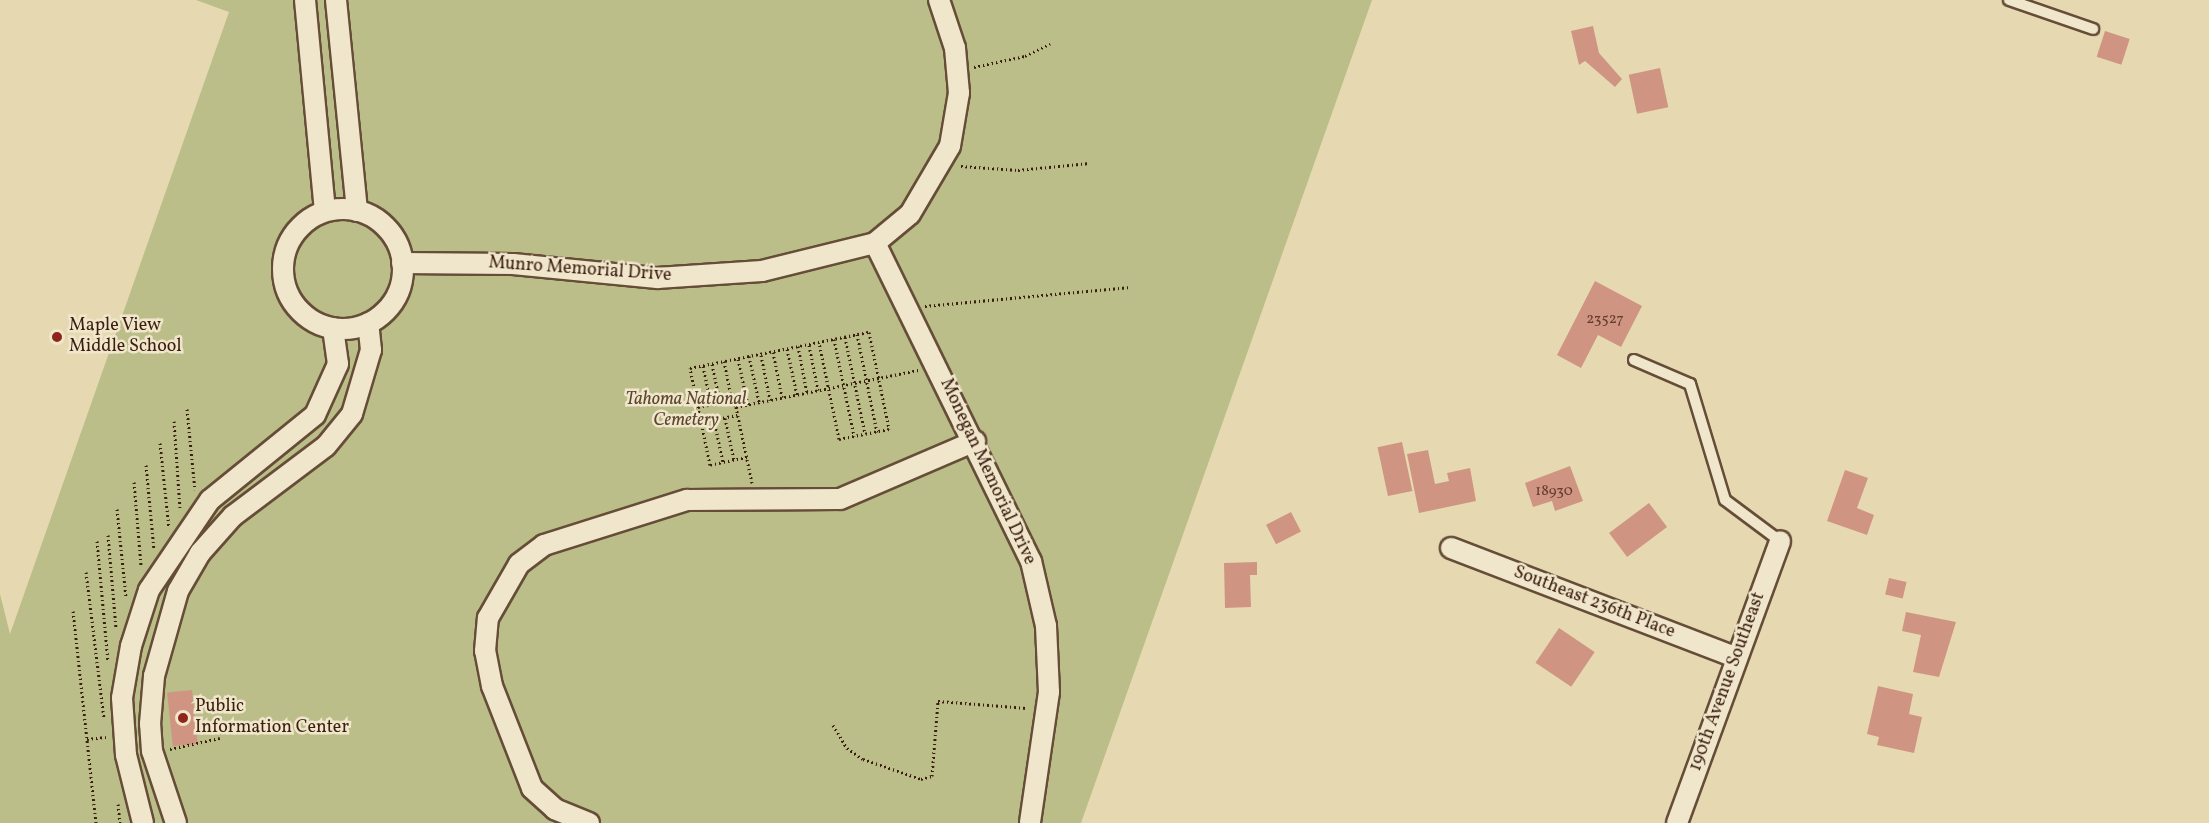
<!DOCTYPE html>
<html>
<head>
<meta charset="utf-8">
<style>
	body { margin:0 }
	#map { position:relative; width:2209px; height:823px; overflow:hidden; background:#e6d9b1; font-family:Vollkorn,serif }
	div>[style] { position:absolute }
	[style*='--x'] { left:calc(var(--x)*1px); top:calc(var(--y)*1px); width:calc(var(--w)*1px); rotate:calc(var(--a)*1deg) }
	.green>* { inset:0; background:#bbbe88 }
	.building>* { inset:0; background:#d09582; transform-origin:0 0 }
	.path>* { height:3px; margin-top:-1.5px; transform-origin:0; background:repeating-linear-gradient(90deg,#3c1e0f 0 1.5px,transparent 0 4.5px) }
	.roads { filter:drop-shadow(2px 0 #664d38) drop-shadow(-2px 0 #664d38) drop-shadow(0 2px #664d38) drop-shadow(0 -2px #664d38) }
	.service>* { height:10px; margin:-5px; padding:0 5px; transform-origin:5px; border-radius:5px; background:#efe6cc }
	.minor>* { height:20px; margin:-10px; padding:0 10px; transform-origin:10px; border-radius:10px; background:#efe6cc }
	.minor>.ring { margin:-10px; padding:0; box-sizing:content-box; background:none; border:20px solid #efe6cc; border-radius:50% }
	.dots>* { width:16px; height:16px; translate:-50% -50%; box-sizing:border-box; border:3px solid #efe6cc; border-radius:50% }
	span { translate:-50% -50%; white-space:nowrap; text-align:center; line-height:1.15; -webkit-text-stroke:5px #efe6cc; paint-order:stroke }
	.number-label { font-size:15px; color:#613c2c }
	.number-label span { -webkit-text-stroke-width:0 }
	.street-label { font-size:18px; color:#3c1e0f }
	.poi-label { font-size:18px; color:#3c1e0f }
	.left { translate:0 -50%; text-align:left }
	.park-label { font-size:18px; color:#5c462d; font-style:italic }
</style>
</head>
<body>
<div id="map">
	<div class="green">
		<i style="clip-path:polygon(196px 0,1372px 0,1081px 823px,0 823px,0 594px,10px 634px,229px 12px)"></i>
	</div>
	<div class="building">
		<i style="clip-path:polygon(1593px 26px,1599px 53px,1622px 79px,1615px 87px,1585px 61px,1579px 65px,1571px 31px)"></i>
		<i style="left:2105px;top:31px;width:26px;height:27px;rotate:18deg"></i>
		<i style="left:1660px;top:68px;width:40px;height:32px;rotate:78deg"></i>
		<i style="clip-path:polygon(1595px 281px,1642px 306px,1621px 347px,1598px 335px,1581px 368px,1557px 355px)"></i>
		<i style="left:1402px;top:442px;width:50px;height:25px;rotate:78deg"></i>
		<i style="clip-path:polygon(1428px 450px,1435px 484px,1449px 481px,1447px 473px,1470px 468px,1476px 501px,1419px 513px,1407px 454px)"></i>
		<i style="clip-path:polygon(1570px 466px,1583px 501px,1555px 511px,1552px 501px,1533px 507px,1525px 483px)"></i>
		<i style="clip-path:polygon(1845px 470px,1868px 478px,1857px 508px,1874px 515px,1867px 535px,1827px 521px)"></i>
		<i style="left:1649px;top:503px;width:30px;height:50px;rotate:53deg"></i>
		<i style="left:1291px;top:512px;width:22px;height:28px;rotate:63deg"></i>
		<i style="clip-path:polygon(1257px 562px,1257px 575px,1250px 575px,1251px 607px,1225px 608px,1224px 563px)"></i>
		<i style="left:1889px;top:578px;width:18px;height:17px;rotate:13deg"></i>
		<i style="clip-path:polygon(1906px 612px,1956px 622px,1939px 677px,1913px 672px,1921px 635px,1902px 631px)"></i>
		<i style="left:1559px;top:628px;width:43px;height:42px;rotate:34deg"></i>
		<i style="clip-path:polygon(1878px 686px,1913px 694px,1909px 714px,1922px 717px,1914px 753px,1877px 745px,1879px 737px,1867px 734px)"></i>
		<i style="left:192px;top:690px;width:54px;height:25px;rotate:84deg"></i>
	</div>
	<div class="path">
		<i style="--x:974;--y:67;--w:52;--a:-12.2"></i>
		<i style="--x:1025;--y:56;--w:28;--a:-26"></i>
		<i style="--x:961;--y:166;--w:57;--a:4"></i>
		<i style="--x:1018;--y:170;--w:72;--a:-5.6"></i>
		<i style="--x:925;--y:306;--w:204;--a:-5.3"></i>
		<i style="--x:857;--y:334;--w:100;--a:78.5"></i>
		<i style="--x:845;--y:337;--w:99;--a:78.3"></i>
		<i style="--x:834;--y:339;--w:99;--a:78.3"></i>
		<i style="--x:809;--y:345;--w:46;--a:78.7"></i>
		<i style="--x:798;--y:346;--w:48;--a:79.2"></i>
		<i style="--x:787;--y:349;--w:47;--a:77.7"></i>
		<i style="--x:773;--y:352;--w:46;--a:78.7"></i>
		<i style="--x:761;--y:355;--w:46;--a:78.7"></i>
		<i style="--x:749;--y:356;--w:47;--a:77.7"></i>
		<i style="--x:738;--y:359;--w:47;--a:77.7"></i>
		<i style="--x:724;--y:361;--w:41;--a:78.7"></i>
		<i style="--x:712;--y:364;--w:40;--a:78"></i>
		<i style="--x:703;--y:366;--w:40;--a:78"></i>
		<i style="--x:698;--y:407;--w:38;--a:-11"></i>
		<i style="--x:735;--y:400;--w:7;--a:82"></i>
		<i style="--x:187;--y:409;--w:81;--a:84.4"></i>
		<i style="--x:725;--y:418;--w:43;--a:77.9"></i>
		<i style="--x:714;--y:420;--w:43;--a:77.9"></i>
		<i style="--x:174;--y:421;--w:88;--a:86.1"></i>
		<i style="--x:701;--y:422;--w:37;--a:-11"></i>
		<i style="--x:160;--y:443;--w:85;--a:84"></i>
		<i style="--x:747;--y:457;--w:38;--a:168"></i>
		<i style="--x:710;--y:465;--w:99;--a:-101.7"></i>
		<i style="--x:690;--y:368;--w:183;--a:-11.4"></i>
		<i style="--x:869;--y:332;--w:99;--a:78.3"></i>
		<i style="--x:889;--y:429;--w:51;--a:168.7"></i>
		<i style="--x:839;--y:439;--w:99;--a:-101.7"></i>
		<i style="--x:146;--y:465;--w:84;--a:84.6"></i>
		<i style="--x:134;--y:482;--w:84;--a:85.2"></i>
		<i style="--x:752;--y:483;--w:78;--a:-101.9"></i>
		<i style="--x:736;--y:407;--w:186;--a:-11.5"></i>
		<i style="--x:117;--y:509;--w:88;--a:84.2"></i>
		<i style="--x:108;--y:535;--w:94;--a:85.1"></i>
		<i style="--x:97;--y:541;--w:121;--a:84.8"></i>
		<i style="--x:86;--y:572;--w:147;--a:83"></i>
		<i style="--x:73;--y:611;--w:213;--a:83.8"></i>
		<i style="--x:833;--y:725;--w:27;--a:59"></i>
		<i style="--x:847;--y:748;--w:19;--a:35"></i>
		<i style="--x:863;--y:759;--w:61;--a:19"></i>
		<i style="--x:921;--y:779;--w:11;--a:-15"></i>
		<i style="--x:932;--y:776;--w:75;--a:-85.4"></i>
		<i style="--x:938;--y:701;--w:89;--a:4.5"></i>
		<i style="--x:87;--y:739;--w:19;--a:-6"></i>
		<i style="--x:170;--y:749;--w:51;--a:-12.4"></i>
		<i style="--x:118;--y:804;--w:19;--a:84"></i>
	</div>
	<div class="roads">
		<div class="service">
			<i style="--x:2009;--y:0;--w:89;--a:19"></i>
			<i style="--x:1634;--y:360;--w:61;--a:23.2"></i>
			<i style="--x:1690;--y:384;--w:121;--a:73.2"></i>
			<i style="--x:1725;--y:500;--w:69;--a:36.7"></i>
		</div>
		<div class="minor">
			<i style="--x:305;--y:0;--w:212;--a:84.6"></i>
			<i style="--x:336;--y:0;--w:212;--a:84.3"></i>
			<i class="ring" style="left:283px;top:209px;width:100px;height:100px"></i>
			<i style="--x:875;--y:243;--w:354;--a:63.9"></i>
			<i style="--x:1031;--y:561;--w:67;--a:77"></i>
			<i style="--x:1046;--y:626;--w:66;--a:87.4"></i>
			<i style="--x:1049;--y:692;--w:132;--a:98.3"></i>
			<i style="--x:402;--y:263;--w:111;--a:0.5"></i>
			<i style="--x:513;--y:264;--w:145;--a:5.6"></i>
			<i style="--x:657;--y:278;--w:105;--a:-3.8"></i>
			<i style="--x:762;--y:271;--w:116;--a:-13.9"></i>
			<i style="--x:875;--y:243;--w:45;--a:-39.6"></i>
			<i style="--x:910;--y:214;--w:79;--a:-59.5"></i>
			<i style="--x:950;--y:146;--w:54;--a:-80.4"></i>
			<i style="--x:959;--y:93;--w:45;--a:-95.1"></i>
			<i style="--x:955;--y:48;--w:51;--a:-108.4"></i>
			<i style="--x:1451;--y:548;--w:306;--a:21"></i>
			<i style="--x:143;--y:823;--w:70;--a:-104"></i>
			<i style="--x:126;--y:755;--w:57;--a:-94"></i>
			<i style="--x:122;--y:698;--w:53;--a:-80.2"></i>
			<i style="--x:131;--y:646;--w:59;--a:-72.2"></i>
			<i style="--x:149;--y:590;--w:109;--a:-55.9"></i>
			<i style="--x:210;--y:500;--w:135;--a:-39"></i>
			<i style="--x:315;--y:415;--w:56;--a:-65.7"></i>
			<i style="--x:338;--y:364;--w:36;--a:-98"></i>
			<i style="--x:176;--y:823;--w:76;--a:-108.4"></i>
			<i style="--x:152;--y:751;--w:27;--a:-94"></i>
			<i style="--x:150;--y:724;--w:48;--a:-85.2"></i>
			<i style="--x:154;--y:676;--w:88;--a:-74.2"></i>
			<i style="--x:178;--y:591;--w:44;--a:-59.9"></i>
			<i style="--x:200;--y:553;--w:50;--a:-48.3"></i>
			<i style="--x:233;--y:516;--w:116;--a:-37"></i>
			<i style="--x:326;--y:446;--w:41;--a:-50.9"></i>
			<i style="--x:352;--y:414;--w:67;--a:-73.5"></i>
			<i style="--x:371;--y:350;--w:27;--a:-96"></i>
			<i style="--x:589;--y:823;--w:37;--a:-158"></i>
			<i style="--x:555;--y:809;--w:31;--a:-138"></i>
			<i style="--x:532;--y:788;--w:110;--a:-111.4"></i>
			<i style="--x:492;--y:686;--w:36;--a:-101"></i>
			<i style="--x:485;--y:651;--w:33;--a:-85"></i>
			<i style="--x:488;--y:618;--w:62;--a:-60.1"></i>
			<i style="--x:519;--y:564;--w:31;--a:-37"></i>
			<i style="--x:544;--y:545;--w:150;--a:-17.5"></i>
			<i style="--x:687;--y:500;--w:153;--a:-0.4"></i>
			<i style="--x:840;--y:499;--w:147;--a:-23.2"></i>
			<i style="--x:1677;--y:823;--w:300;--a:-69.9"></i>
		</div>
	</div>
	<div class="dots">
		<i style="left:57px;top:337px;background:#8f2418"></i>
		<i style="left:183px;top:718px;background:#8f2418"></i>
	</div>
	<div class="number-label">
		<span style="left:1605px;top:320px">23527</span>
		<span style="left:1554px;top:492px">18930</span>
	</div>
	<div class="street-label">
		<span style="left:580px;top:270px;rotate:4deg">Munro Memorial Drive</span>
		<span style="left:987px;top:472px;rotate:65deg">Monegan Memorial Drive</span>
		<span style="left:1594px;top:603px;rotate:21deg">Southeast 236th Place</span>
		<span style="left:1728px;top:682px;rotate:-70deg">190th Avenue Southeast</span>
	</div>
	<div class="poi-label">
		<span class="left" style="left:69px;top:337px">Maple View<br>Middle School</span>
		<span class="left" style="left:195px;top:718px">Public<br>Information Center</span>
	</div>
	<div class="park-label">
		<span style="left:686px;top:411px">Tahoma National<br>Cemetery</span>
	</div>
</div>
</body>
</html>
